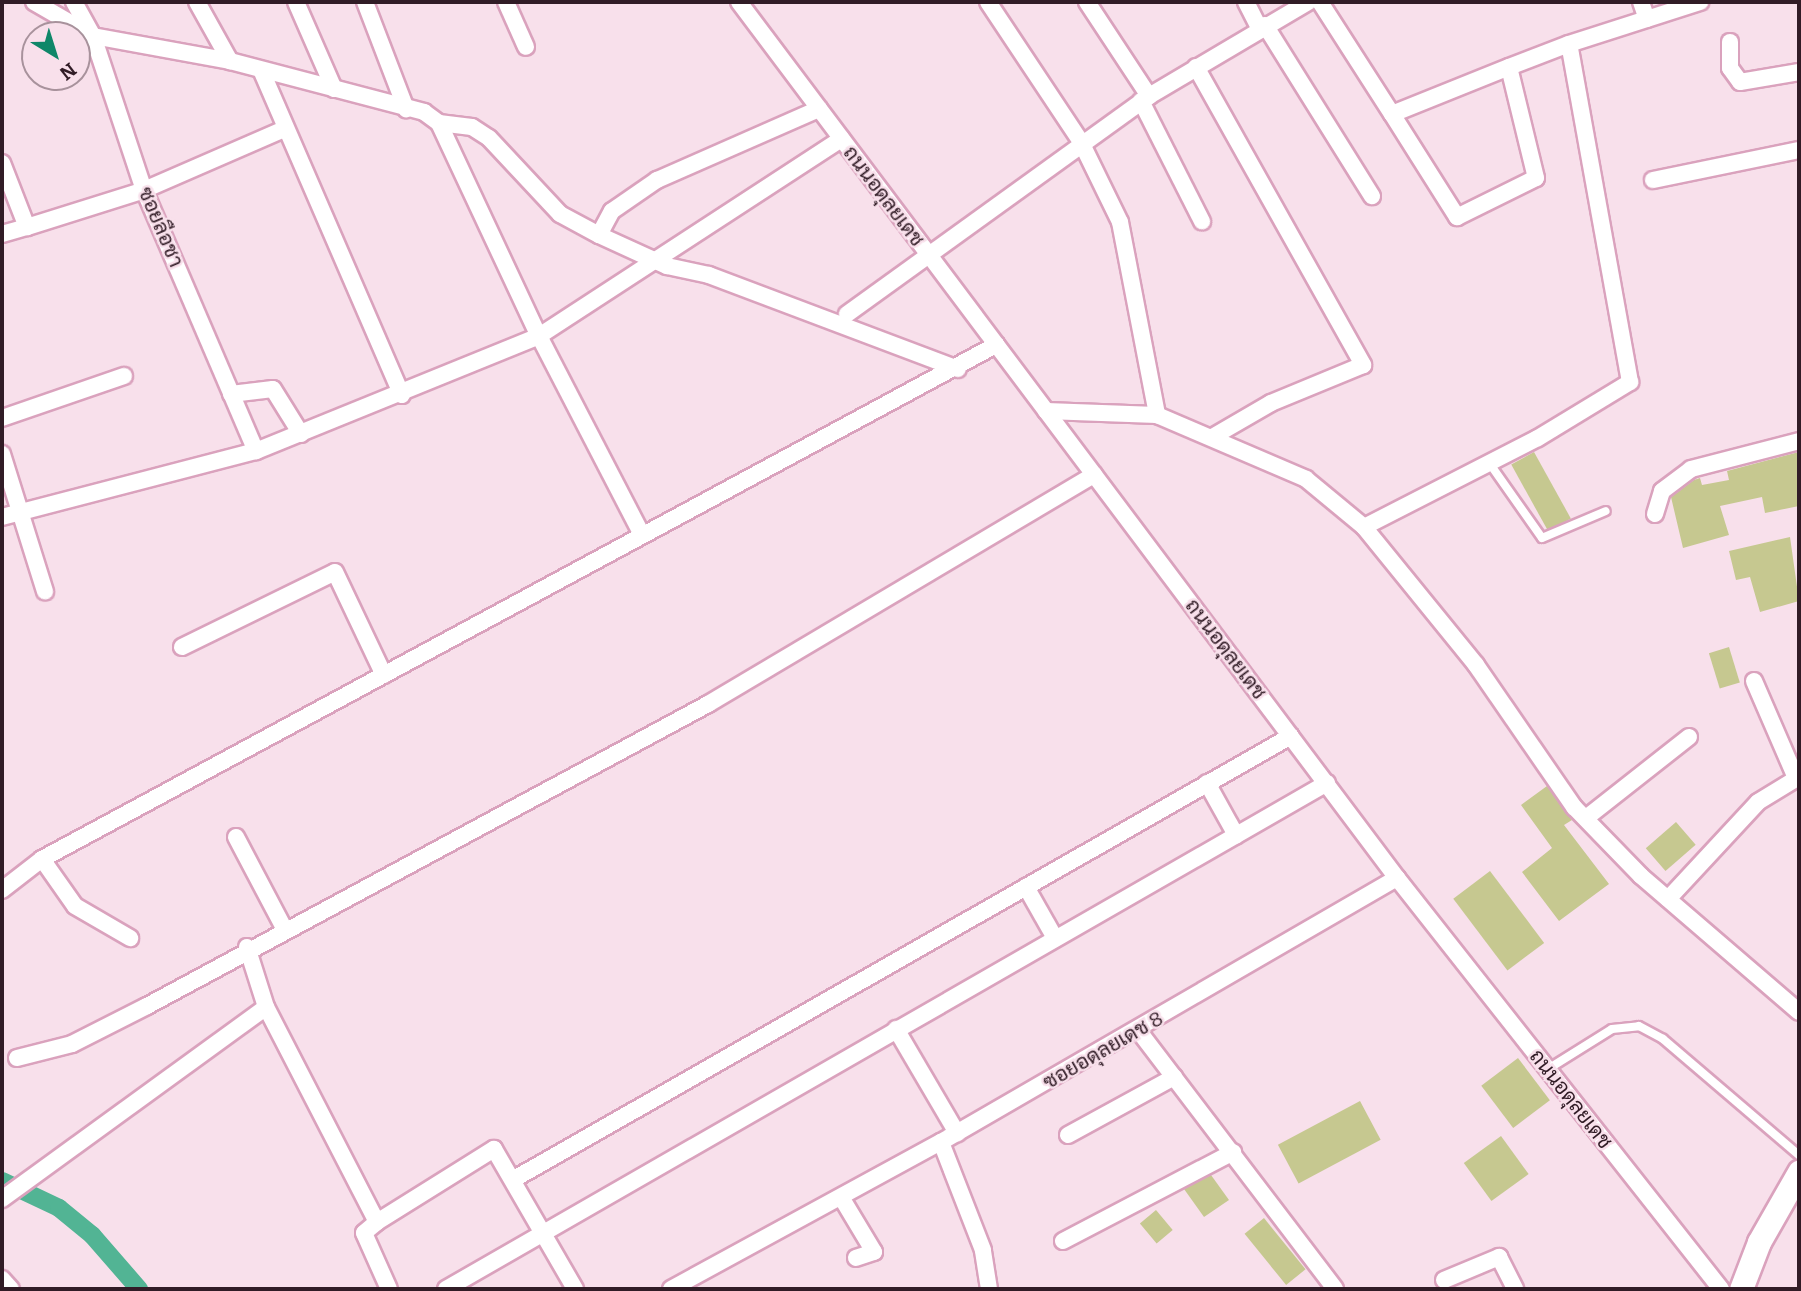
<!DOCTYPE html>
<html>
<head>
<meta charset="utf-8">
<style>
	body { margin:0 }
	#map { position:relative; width:1801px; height:1291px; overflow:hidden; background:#f8e0eb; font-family:Bitter,Sarabun,serif }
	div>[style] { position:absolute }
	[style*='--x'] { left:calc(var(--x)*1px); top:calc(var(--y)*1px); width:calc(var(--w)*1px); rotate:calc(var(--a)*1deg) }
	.canal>* { height:18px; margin:-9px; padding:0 9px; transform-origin:9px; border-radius:9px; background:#52b494 }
	.building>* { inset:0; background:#c6c890; transform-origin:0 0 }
	.roads { filter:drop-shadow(2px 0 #daa2bd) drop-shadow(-2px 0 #daa2bd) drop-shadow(0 2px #daa2bd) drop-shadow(0 -2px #daa2bd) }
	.lane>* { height:8px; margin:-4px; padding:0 4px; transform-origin:4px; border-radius:4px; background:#fff }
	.street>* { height:16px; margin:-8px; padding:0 8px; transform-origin:8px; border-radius:8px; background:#fff }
	.secondary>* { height:23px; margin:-11.5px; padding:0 11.5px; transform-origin:11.5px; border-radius:11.5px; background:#fff }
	span { translate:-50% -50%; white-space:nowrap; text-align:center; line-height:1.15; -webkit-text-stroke:5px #f8e0eb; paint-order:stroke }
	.street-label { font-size:21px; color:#311c26 }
	.frame { position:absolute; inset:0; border:4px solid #311c26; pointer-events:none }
	.north { position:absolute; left:21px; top:21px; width:70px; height:70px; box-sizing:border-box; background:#f8e0eb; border:2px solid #a8929c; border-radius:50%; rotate:142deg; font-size:19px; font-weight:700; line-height:28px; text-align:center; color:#311c26 }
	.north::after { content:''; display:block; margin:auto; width:24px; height:32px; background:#0f8769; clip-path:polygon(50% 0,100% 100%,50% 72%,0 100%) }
</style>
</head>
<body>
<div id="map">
	<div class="canal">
		<i style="--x:2;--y:1181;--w:63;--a:25.3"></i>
		<i style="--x:59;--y:1208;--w:43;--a:39.3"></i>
		<i style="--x:92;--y:1235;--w:72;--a:49"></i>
	</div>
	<div class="building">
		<i style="left:1534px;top:452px;width:76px;height:26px;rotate:61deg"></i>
		<i style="clip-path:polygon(1799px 452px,1799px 506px,1765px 513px,1762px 497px,1720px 506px,1729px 535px,1683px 548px,1671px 497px,1694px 480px,1700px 478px,1702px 485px,1729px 480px,1727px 471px)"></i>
		<i style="clip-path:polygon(1790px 537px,1799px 601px,1760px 612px,1750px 577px,1736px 580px,1729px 551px)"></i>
		<i style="left:1729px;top:647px;width:37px;height:21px;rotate:73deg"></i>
		<i style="clip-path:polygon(1547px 786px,1572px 820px,1564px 825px,1609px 884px,1559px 921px,1522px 872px,1552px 848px,1521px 805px)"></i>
		<i style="left:1676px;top:822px;width:30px;height:40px;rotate:49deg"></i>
		<i style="left:1490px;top:871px;width:90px;height:46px;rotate:53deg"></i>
		<i style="left:1518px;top:1058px;width:53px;height:46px;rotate:53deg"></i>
		<i style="left:1360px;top:1101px;width:44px;height:93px;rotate:62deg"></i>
		<i style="left:1501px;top:1136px;width:47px;height:46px;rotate:54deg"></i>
		<i style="clip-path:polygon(1211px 1175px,1229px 1200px,1204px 1217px,1184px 1189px)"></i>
		<i style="left:1156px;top:1210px;width:26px;height:21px;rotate:50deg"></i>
		<i style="left:1264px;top:1218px;width:66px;height:25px;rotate:51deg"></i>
	</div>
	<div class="roads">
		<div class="lane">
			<i style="--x:1490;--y:464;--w:90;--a:54.9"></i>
			<i style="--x:1542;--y:538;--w:69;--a:-22.9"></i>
			<i style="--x:1548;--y:1069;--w:75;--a:-32"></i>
			<i style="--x:1612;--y:1029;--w:27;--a:-6"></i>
			<i style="--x:1639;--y:1026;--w:27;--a:28"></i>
			<i style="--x:1663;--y:1039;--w:179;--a:40.5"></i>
		</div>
		<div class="street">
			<i style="--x:34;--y:2;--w:68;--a:30"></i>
			<i style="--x:93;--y:36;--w:139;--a:10.3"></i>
			<i style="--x:230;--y:61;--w:201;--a:14.7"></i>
			<i style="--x:424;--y:112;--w:19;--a:36"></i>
			<i style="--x:439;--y:123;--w:235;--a:64.9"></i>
			<i style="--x:539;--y:336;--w:224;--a:62.6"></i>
			<i style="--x:74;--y:2;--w:39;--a:61"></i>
			<i style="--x:93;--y:36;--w:162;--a:71.7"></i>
			<i style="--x:144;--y:190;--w:284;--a:66.8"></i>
			<i style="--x:197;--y:2;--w:68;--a:60.8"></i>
			<i style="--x:296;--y:2;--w:95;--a:66.4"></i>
			<i style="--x:365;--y:2;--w:115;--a:69"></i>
			<i style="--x:506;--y:2;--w:49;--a:66"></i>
			<i style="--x:739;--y:2;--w:1096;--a:53.09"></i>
			<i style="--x:1397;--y:878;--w:523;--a:51.75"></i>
			<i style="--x:988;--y:2;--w:168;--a:56.4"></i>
			<i style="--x:1081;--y:142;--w:89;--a:64"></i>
			<i style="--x:1120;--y:222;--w:197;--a:79.1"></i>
			<i style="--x:1087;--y:2;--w:113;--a:56.6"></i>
			<i style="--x:1246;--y:2;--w:29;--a:63"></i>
			<i style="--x:1320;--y:2;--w:133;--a:57.3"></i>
			<i style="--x:1392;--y:114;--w:122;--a:57.7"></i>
			<i style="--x:1457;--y:217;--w:88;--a:-26.3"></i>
			<i style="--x:1536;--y:178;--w:114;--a:-103.7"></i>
			<i style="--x:1509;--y:67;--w:126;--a:158.1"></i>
			<i style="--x:1641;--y:2;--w:18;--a:71"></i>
			<i style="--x:1265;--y:25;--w:202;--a:58"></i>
			<i style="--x:1730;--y:42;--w:26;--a:90"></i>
			<i style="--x:1730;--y:68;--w:17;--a:54"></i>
			<i style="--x:1740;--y:82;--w:60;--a:-9.6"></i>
			<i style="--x:1196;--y:67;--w:342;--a:60.7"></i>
			<i style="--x:1363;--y:365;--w:100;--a:157.6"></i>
			<i style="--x:1271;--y:403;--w:66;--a:149.9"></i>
			<i style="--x:1509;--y:67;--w:64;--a:-21"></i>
			<i style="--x:262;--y:72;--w:352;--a:66.6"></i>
			<i style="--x:1141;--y:101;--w:135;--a:63.1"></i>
			<i style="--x:439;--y:123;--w:33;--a:7"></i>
			<i style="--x:472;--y:127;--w:20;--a:33"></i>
			<i style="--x:489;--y:138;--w:104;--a:46.9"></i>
			<i style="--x:560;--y:214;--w:44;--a:28.3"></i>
			<i style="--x:599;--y:235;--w:75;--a:24.5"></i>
			<i style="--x:667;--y:266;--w:43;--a:12.1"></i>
			<i style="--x:709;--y:275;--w:266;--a:20.7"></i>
			<i style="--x:2;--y:163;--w:69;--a:68.7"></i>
			<i style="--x:27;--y:227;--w:123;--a:-17.5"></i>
			<i style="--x:144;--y:190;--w:153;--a:-23.5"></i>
			<i style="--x:1653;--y:180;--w:149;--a:-11.6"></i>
			<i style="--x:2;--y:234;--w:26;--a:-16"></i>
			<i style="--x:599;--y:235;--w:27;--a:-62"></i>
			<i style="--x:612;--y:211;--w:55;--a:-34.6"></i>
			<i style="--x:657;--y:180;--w:177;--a:-23.7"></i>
			<i style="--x:847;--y:314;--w:372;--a:-35.8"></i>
			<i style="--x:1149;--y:96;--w:185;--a:-30.6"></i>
			<i style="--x:231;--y:394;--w:42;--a:-6.8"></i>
			<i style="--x:273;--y:389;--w:53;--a:58.1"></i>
			<i style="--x:1046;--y:411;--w:111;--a:2.1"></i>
			<i style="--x:1157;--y:415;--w:162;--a:23.2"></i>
			<i style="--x:1306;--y:479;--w:75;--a:39.6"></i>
			<i style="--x:1364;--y:527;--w:178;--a:50.9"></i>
			<i style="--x:1476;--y:665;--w:173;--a:55.4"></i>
			<i style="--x:1574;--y:807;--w:96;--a:45.8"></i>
			<i style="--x:1641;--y:876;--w:208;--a:40.7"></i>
			<i style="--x:2;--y:418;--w:129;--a:-19"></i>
			<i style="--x:2;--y:454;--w:144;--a:72.6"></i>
			<i style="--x:1655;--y:514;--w:24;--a:-73"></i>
			<i style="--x:1662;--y:491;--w:36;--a:-37"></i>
			<i style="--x:1691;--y:469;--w:112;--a:-14.5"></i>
			<i style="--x:2;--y:517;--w:262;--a:-14.6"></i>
			<i style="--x:256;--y:451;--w:305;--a:-22.1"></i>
			<i style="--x:539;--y:336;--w:361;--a:-33.1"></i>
			<i style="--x:1364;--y:527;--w:195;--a:-27.1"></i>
			<i style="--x:1538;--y:438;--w:108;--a:-31.3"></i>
			<i style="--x:1630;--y:382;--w:343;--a:-100.2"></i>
			<i style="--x:1569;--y:44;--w:138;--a:-17.8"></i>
			<i style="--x:182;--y:647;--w:170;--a:-26.1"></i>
			<i style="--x:335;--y:572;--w:114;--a:64.6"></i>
			<i style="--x:1754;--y:681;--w:106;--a:66.6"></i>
			<i style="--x:1207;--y:783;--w:60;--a:60.9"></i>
			<i style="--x:1586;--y:818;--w:131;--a:-38.2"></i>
			<i style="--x:236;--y:837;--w:103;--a:62.2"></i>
			<i style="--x:42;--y:859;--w:57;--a:54.9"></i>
			<i style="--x:75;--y:906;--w:64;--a:30.2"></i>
			<i style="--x:1026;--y:887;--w:59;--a:60.4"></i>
			<i style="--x:2;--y:890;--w:51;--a:-37.8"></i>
			<i style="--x:42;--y:859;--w:1084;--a:-28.32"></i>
			<i style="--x:1668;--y:899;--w:132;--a:-47.1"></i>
			<i style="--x:1758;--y:802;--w:48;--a:-31.4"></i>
			<i style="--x:247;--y:947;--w:63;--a:72.4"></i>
			<i style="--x:266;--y:1007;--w:242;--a:62.7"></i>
			<i style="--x:377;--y:1222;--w:17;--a:140"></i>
			<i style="--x:364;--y:1233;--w:61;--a:65.9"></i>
			<i style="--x:896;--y:1029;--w:121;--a:59.6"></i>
			<i style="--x:1138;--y:1030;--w:325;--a:52.7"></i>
			<i style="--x:17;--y:1058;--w:57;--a:-14.3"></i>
			<i style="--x:72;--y:1044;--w:84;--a:-26.9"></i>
			<i style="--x:147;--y:1006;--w:637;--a:-28.29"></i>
			<i style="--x:708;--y:704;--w:449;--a:-30.7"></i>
			<i style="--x:1068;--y:1135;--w:121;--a:-28.7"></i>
			<i style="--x:514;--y:1179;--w:894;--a:-29.69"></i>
			<i style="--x:841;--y:1197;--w:64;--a:59"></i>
			<i style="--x:874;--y:1252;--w:19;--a:162"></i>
			<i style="--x:2;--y:1199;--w:326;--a:-36"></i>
			<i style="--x:377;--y:1222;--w:138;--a:-32"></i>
			<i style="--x:494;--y:1149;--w:162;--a:59.9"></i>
			<i style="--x:1063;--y:1241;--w:192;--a:-27.6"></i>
			<i style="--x:2;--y:1279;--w:13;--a:48"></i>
			<i style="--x:1444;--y:1280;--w:60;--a:-22.7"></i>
			<i style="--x:1499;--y:1257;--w:36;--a:63"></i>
			<i style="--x:446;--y:1289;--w:1016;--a:-29.87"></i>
			<i style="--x:671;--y:1289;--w:307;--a:-28.6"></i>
			<i style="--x:989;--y:1289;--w:39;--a:-99"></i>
			<i style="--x:983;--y:1250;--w:116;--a:-111.3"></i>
			<i style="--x:941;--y:1142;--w:527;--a:-30.07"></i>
		</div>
		<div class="secondary">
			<i style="--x:1741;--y:1289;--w:50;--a:-69"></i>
			<i style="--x:1759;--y:1242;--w:81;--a:-60.3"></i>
		</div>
	</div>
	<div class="street-label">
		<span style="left:884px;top:196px;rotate:53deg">ถนนอดุลยเดช</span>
		<span style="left:161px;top:227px;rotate:67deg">ซอยลือชา</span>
		<span style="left:1226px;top:649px;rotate:53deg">ถนนอดุลยเดช</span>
		<span style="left:1103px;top:1050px;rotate:-30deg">ซอยอดุลยเดช 8</span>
		<span style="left:1571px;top:1099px;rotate:52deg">ถนนอดุลยเดช</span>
	</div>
	<div class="frame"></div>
	<div class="north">N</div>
</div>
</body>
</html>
